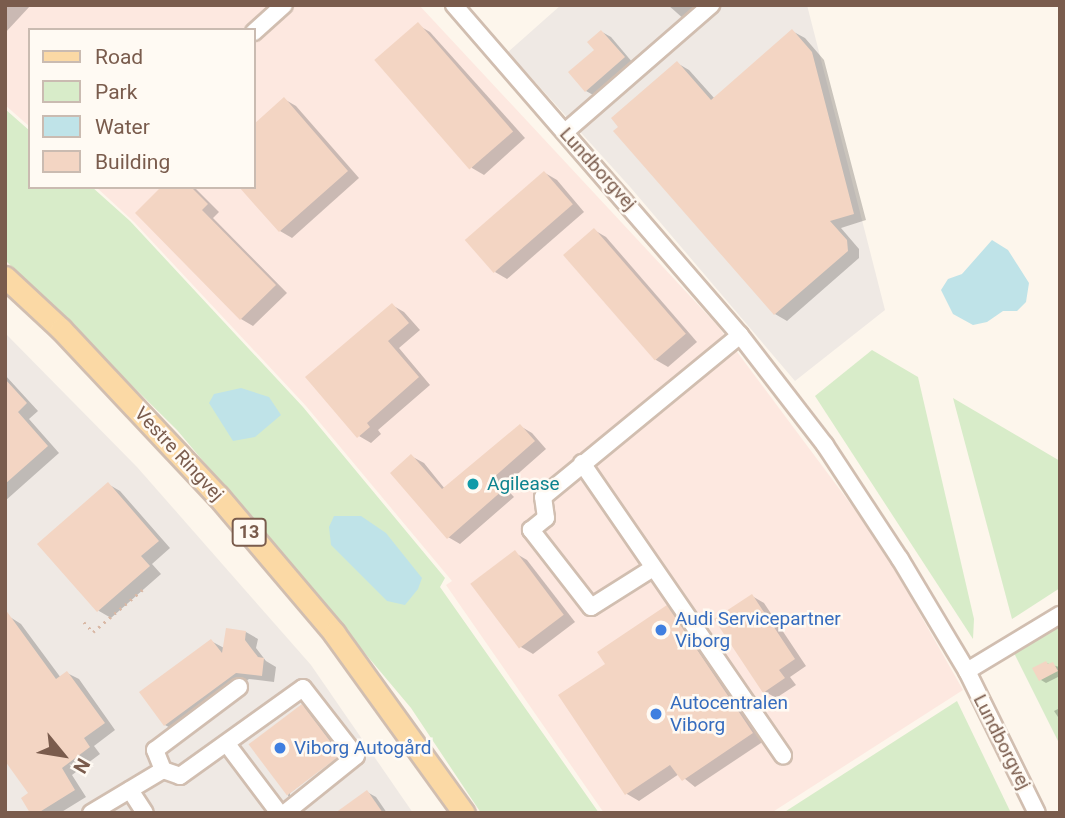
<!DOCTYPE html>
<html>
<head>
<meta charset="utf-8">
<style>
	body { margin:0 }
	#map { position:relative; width:1065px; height:818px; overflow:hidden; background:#fdf6ec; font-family:Roboto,sans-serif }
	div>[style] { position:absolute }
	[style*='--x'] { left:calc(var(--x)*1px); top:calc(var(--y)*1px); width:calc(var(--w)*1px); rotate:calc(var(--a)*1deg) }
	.commercial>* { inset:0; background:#fde8e0 }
	.industrial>* { inset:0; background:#efe9e4 }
	.green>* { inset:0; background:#d8ecc9 }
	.water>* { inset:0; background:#bfe3e8 }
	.shadow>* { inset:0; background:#0003 }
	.building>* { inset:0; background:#f3d5c3; transform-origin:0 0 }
	.path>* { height:2.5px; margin-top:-1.25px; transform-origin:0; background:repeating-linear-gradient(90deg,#d9b8a5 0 2px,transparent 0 7px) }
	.roads { filter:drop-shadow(2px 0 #d1beb0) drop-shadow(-2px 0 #d1beb0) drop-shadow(0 2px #d1beb0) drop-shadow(0 -2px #d1beb0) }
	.minor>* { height:16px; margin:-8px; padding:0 8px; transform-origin:8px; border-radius:8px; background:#fff }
	.major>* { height:21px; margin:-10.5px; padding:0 10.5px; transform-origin:10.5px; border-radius:10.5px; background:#fbd9a5 }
	.dots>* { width:19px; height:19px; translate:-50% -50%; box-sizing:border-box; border:4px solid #fffaf3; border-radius:50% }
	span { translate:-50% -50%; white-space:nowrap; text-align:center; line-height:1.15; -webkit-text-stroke:5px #fffaf3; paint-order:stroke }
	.shield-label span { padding:2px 5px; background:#fffaf3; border:2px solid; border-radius:5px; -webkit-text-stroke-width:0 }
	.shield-label { font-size:18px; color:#7a5c4d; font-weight:700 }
	.street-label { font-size:19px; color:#7a5c4d }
	.culture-label { font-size:19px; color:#0d838f }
	.left { translate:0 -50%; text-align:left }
	.shop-label { font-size:19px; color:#366cbe }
	.frame { position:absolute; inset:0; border:7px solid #7a5c4d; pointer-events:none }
	.legend { position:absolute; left:28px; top:28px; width:228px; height:161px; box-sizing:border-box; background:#fffaf3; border:2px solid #cabbb1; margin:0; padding:9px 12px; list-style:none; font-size:21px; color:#7a5c4d }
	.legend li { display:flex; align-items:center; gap:14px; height:35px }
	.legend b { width:35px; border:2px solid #cabbb1 }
	.north { position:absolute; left:28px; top:720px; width:70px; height:70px; -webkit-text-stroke:5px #fffaf3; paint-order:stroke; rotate:120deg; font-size:19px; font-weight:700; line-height:28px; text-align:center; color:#7a5c4d }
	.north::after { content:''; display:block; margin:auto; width:24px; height:32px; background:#7a5c4d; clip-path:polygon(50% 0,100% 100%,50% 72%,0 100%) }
</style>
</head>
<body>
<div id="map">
	<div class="commercial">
		<i style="clip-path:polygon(5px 5px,419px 5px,717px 325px,879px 542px,963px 690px,771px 813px,604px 813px,446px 585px,452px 581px,306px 406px,134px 222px,96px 187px,254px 187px,254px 30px,30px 30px,30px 127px,5px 105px)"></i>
	</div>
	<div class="industrial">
		<i style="clip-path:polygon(561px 5px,807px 5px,885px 310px,795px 381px,631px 188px,508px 52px)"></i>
		<i style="clip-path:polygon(5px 333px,137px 467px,311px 665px,413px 813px,5px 813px)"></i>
	</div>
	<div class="green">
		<i style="clip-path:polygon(5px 109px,30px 131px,30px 187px,92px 187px,130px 221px,303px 407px,445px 578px,440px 587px,599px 813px,481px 813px,411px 708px,177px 430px,5px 260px)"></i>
		<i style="clip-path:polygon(872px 350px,918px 377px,974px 619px,973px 639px,815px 396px)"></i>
		<i style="clip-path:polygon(953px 398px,1060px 461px,1060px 588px,1012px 619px)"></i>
		<i style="clip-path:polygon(1060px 620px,1060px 745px,1012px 649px)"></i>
		<i style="clip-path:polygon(957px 701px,1011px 813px,783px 813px)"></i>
	</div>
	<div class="water">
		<i style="clip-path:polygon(992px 240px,1008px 250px,1029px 283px,1026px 302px,1017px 311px,1003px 311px,987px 322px,973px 325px,953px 314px,941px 290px,948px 279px,962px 274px)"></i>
		<i style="clip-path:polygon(241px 388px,269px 397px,281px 415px,255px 437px,233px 441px,209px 403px,214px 394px)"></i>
		<i style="clip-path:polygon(334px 516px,361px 516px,386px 533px,422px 578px,418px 589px,405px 605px,387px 601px,331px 545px,329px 527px)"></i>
	</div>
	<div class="shadow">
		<i style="clip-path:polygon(5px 5px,31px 5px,5px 33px)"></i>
		<i style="clip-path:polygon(668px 5px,701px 5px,685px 20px)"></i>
		<i style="clip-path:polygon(418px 25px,430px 32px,525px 138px,484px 175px,472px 168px)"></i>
		<i style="clip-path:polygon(792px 31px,805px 38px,824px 60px,866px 220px,841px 228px,859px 249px,859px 258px,787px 321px,775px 314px,616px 131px,677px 63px,689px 70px,715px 99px)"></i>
		<i style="clip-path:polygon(602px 32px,611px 37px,633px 63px,595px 96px,586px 91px)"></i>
		<i style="clip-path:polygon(284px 99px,296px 106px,359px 178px,292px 238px,280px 231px,254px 187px,254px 126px)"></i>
		<i style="clip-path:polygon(545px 173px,557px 180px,584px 212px,507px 279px,495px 272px)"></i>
		<i style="clip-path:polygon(164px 187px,194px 187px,219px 212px,213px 218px,287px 293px,253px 326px,241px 319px)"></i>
		<i style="clip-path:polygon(594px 230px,606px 237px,697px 342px,668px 367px,656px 360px)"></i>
		<i style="clip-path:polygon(392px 305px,404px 312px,420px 330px,399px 348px,430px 385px,378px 430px,381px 434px,371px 443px,359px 436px)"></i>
		<i style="clip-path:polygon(5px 375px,38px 411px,29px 419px,59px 453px,5px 501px)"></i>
		<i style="clip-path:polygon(520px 426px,532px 433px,546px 449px,504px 486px,514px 497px,460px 544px,448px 537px,411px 456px,424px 463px,445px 489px)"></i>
		<i style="clip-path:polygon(108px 484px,120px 491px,170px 548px,152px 564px,161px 574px,111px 618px,99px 611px,40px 544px)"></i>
		<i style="clip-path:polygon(515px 553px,527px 560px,575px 622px,533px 654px,521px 647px)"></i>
		<i style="clip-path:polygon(752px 596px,764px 603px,806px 666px,790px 677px,796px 685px,776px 698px,764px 691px)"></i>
		<i style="clip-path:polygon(667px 607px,679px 614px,764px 741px,695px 787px,679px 774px,639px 801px,627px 794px,607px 665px)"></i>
		<i style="clip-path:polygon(10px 617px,21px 624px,61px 678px,67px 673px,79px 679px,115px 730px,94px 746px,100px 754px,72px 775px,86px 797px,60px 813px,32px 813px)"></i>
		<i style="clip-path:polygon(246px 632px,258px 639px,256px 648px,266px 661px,276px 667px,274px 682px,249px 679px,178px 732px,165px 725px,141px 692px,211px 641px,224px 648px)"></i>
		<i style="clip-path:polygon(1046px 663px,1059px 667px,1060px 676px,1046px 683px,1041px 680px)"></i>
		<i style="clip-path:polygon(302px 706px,314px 713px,343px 751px,290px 793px,290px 797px,345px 754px,351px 763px,300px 803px,288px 796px)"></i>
		<i style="clip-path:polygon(1060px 708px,1060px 720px,1054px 711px)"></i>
		<i style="clip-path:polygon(367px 792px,376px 797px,387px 813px,338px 813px)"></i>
	</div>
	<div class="building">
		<i style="left:418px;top:22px;width:145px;height:58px;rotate:49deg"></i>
		<i style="clip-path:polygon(792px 29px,812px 52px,854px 214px,830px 221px,847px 240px,848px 251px,774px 315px,613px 131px,618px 127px,611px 118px,677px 61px,711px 100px)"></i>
		<i style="clip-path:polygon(601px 30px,625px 57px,585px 92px,568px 72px,594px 50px,587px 42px)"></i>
		<i style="clip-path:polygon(284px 97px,348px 171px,279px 232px,239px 187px,254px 187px,254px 124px)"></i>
		<i style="left:544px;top:171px;width:44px;height:105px;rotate:49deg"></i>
		<i style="clip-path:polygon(161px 187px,191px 187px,208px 204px,202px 210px,276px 285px,240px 320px,135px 213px)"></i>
		<i style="left:594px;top:228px;width:140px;height:41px;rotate:49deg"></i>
		<i style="clip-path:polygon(392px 303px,409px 323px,388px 341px,419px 377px,367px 423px,370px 427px,357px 438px,305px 377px)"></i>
		<i style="clip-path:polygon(5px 379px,27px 403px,18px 412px,48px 446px,5px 484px)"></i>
		<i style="clip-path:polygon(520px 424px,535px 441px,493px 478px,503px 490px,447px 539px,390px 473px,411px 454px,442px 489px)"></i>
		<i style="clip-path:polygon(108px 482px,159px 541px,141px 556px,150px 566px,97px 612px,37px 544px)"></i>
		<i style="left:515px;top:550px;width:81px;height:56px;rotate:53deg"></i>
		<i style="clip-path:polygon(752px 594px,795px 659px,779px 670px,785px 678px,763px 693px,714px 619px)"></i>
		<i style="clip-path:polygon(667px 605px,753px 733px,682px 781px,670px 765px,625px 795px,558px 695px,605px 664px,597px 652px)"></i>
		<i style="clip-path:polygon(5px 609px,56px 679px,67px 671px,105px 723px,84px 738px,90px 747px,62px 768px,75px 790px,38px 813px,30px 813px,21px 798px,28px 793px,5px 761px)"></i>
		<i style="clip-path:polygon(226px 628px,246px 631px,245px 640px,258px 657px,264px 658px,262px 676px,236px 673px,164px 726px,139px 692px,211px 639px,222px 653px)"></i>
		<i style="clip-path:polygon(1046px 661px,1048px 664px,1053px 662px,1058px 671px,1039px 681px,1032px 668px)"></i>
		<i style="left:302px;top:704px;width:64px;height:67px;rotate:53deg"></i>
		<i style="clip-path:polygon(367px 790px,383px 813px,335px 813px)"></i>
	</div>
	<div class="path">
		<i style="--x:84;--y:622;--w:13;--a:48"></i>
		<i style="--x:93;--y:632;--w:65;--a:-40.6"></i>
	</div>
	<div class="roads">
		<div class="minor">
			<i style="--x:454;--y:5;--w:437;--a:49.1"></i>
			<i style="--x:740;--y:335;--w:139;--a:52.3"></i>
			<i style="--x:825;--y:445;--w:136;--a:56.7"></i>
			<i style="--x:900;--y:559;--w:131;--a:59.1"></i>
			<i style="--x:967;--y:671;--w:158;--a:63.8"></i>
			<i style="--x:254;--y:32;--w:40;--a:-42"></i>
			<i style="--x:565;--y:132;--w:194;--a:-41"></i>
			<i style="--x:582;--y:463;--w:355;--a:55.5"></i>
			<i style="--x:653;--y:568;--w:73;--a:147.8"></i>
			<i style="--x:591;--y:607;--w:98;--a:-127.9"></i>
			<i style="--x:531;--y:530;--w:19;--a:-39"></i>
			<i style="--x:546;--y:518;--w:21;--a:-98"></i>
			<i style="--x:543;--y:497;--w:255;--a:-39.4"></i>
			<i style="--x:967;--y:671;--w:109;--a:-31.1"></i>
			<i style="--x:239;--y:687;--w:105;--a:143.1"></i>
			<i style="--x:155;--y:750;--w:22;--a:68"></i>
			<i style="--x:163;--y:770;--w:18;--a:19"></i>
			<i style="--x:180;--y:776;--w:151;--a:-35.6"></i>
			<i style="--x:303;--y:688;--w:86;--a:52.1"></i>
			<i style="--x:356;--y:756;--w:91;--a:141.2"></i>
			<i style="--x:227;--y:744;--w:86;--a:53"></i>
			<i style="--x:130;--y:790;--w:27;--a:57"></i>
			<i style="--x:91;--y:813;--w:84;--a:-30.8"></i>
		</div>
		<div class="major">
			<i style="--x:5;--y:277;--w:76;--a:42.9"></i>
			<i style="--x:61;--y:329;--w:229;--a:46.8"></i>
			<i style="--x:218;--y:496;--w:180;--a:49.7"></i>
			<i style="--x:334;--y:633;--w:222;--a:54.2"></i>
		</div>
	</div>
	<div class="dots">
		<i style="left:473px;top:484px;background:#0f9aa8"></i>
		<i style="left:661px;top:630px;background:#3f7fe0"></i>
		<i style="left:656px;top:714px;background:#3f7fe0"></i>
		<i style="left:280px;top:748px;background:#3f7fe0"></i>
	</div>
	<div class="shield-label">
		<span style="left:249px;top:532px">13</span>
	</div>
	<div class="street-label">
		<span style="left:598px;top:169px;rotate:48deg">Lundborgvej</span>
		<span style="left:179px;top:454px;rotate:47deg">Vestre Ringvej</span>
		<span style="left:1002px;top:742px;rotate:63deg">Lundborgvej</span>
	</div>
	<div class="culture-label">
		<span class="left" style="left:487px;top:484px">Agilease</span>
	</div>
	<div class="shop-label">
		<span class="left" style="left:675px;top:630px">Audi Servicepartner<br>Viborg</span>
		<span class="left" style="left:670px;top:714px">Autocentralen<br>Viborg</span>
		<span class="left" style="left:294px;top:748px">Viborg Autogård</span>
	</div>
	<div class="frame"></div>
	<ul class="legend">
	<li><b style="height:9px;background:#fbd9a5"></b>Road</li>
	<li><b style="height:19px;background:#d8ecc9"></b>Park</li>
	<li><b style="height:19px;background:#bfe3e8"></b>Water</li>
	<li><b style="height:19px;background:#f3d5c3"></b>Building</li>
	</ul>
	<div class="north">N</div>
</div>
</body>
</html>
